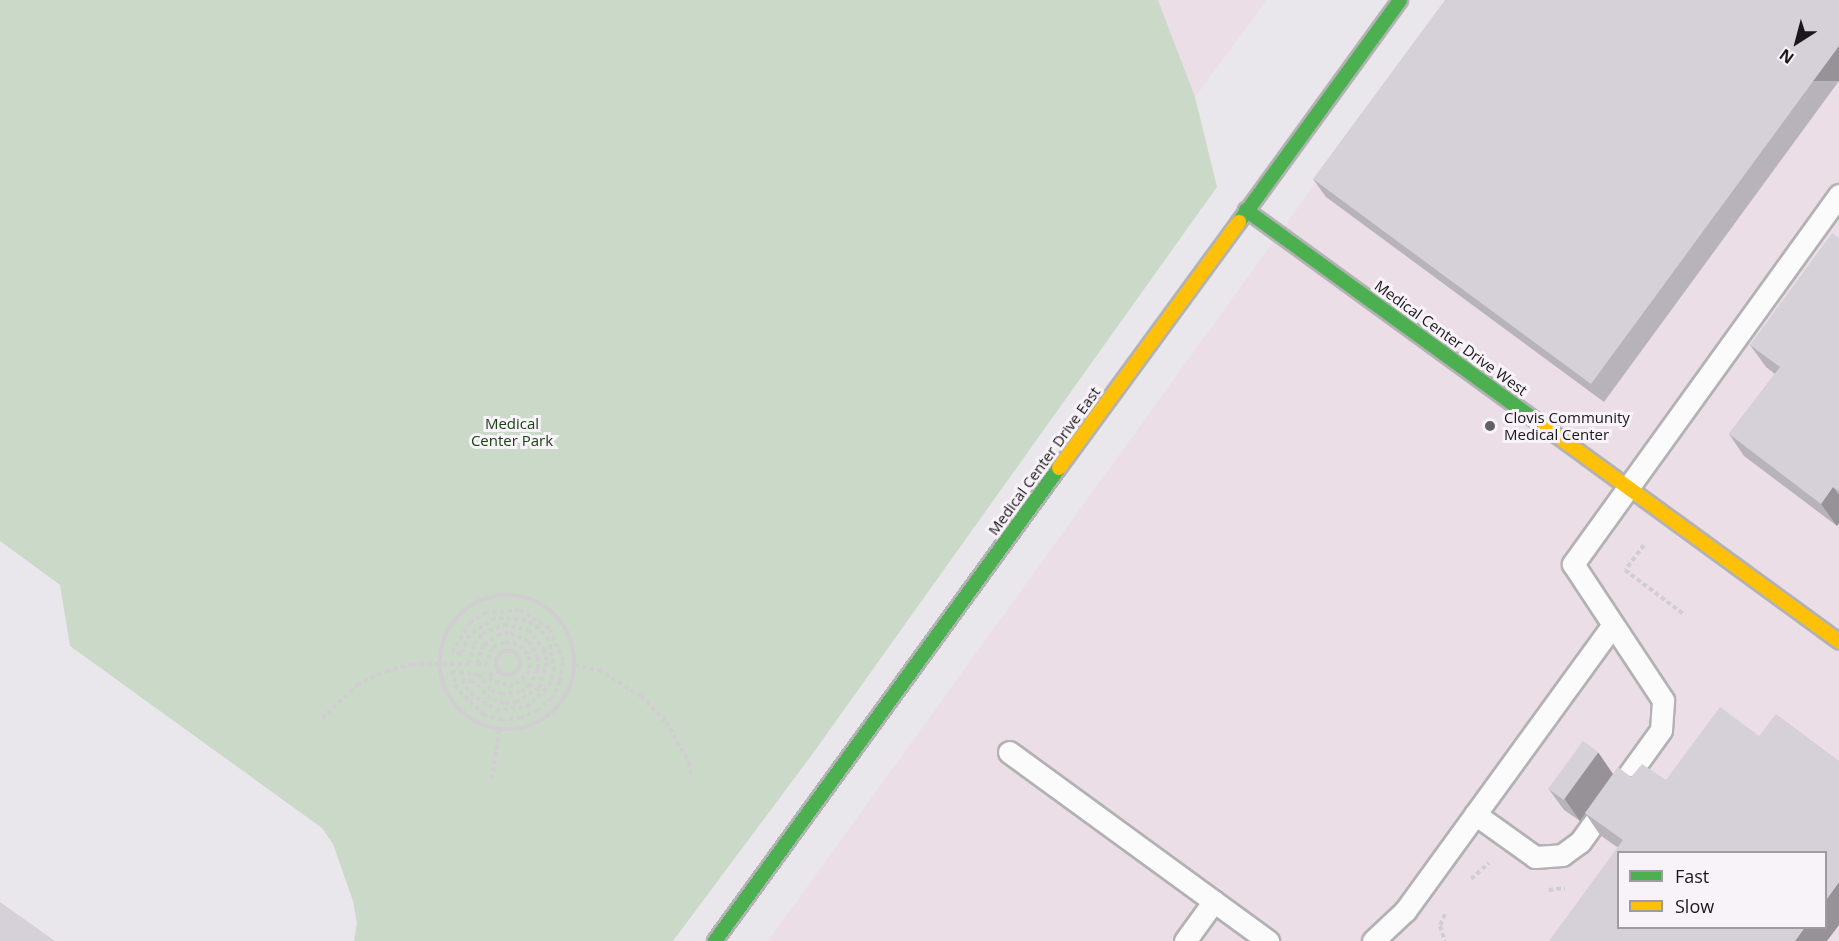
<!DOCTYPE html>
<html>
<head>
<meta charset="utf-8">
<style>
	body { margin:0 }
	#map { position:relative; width:1839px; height:941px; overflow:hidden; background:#e9e7eb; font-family:"Open Sans",sans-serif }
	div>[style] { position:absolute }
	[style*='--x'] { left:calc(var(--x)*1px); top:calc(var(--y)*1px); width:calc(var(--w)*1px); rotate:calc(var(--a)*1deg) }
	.medical>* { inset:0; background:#ebdee7 }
	.green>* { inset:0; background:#cbd9c9 }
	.path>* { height:4px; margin-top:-2px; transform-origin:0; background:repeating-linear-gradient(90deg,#d0ced0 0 4.5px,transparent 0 7.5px) }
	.path>.ring { margin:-2px; padding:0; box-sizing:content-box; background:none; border:4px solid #d0ced0; border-radius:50% }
	.roads { filter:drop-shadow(2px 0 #b2b1b3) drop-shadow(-2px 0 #b2b1b3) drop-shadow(0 2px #b2b1b3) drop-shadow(0 -2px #b2b1b3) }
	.lane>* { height:21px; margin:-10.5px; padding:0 10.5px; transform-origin:10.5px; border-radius:10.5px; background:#fcfbfc }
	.fast>* { height:14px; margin:-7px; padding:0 7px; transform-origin:7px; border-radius:7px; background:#4caf50 }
	.slow>* { height:14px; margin:-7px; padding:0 7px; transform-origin:7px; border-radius:7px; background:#ffc107 }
	.wall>* { inset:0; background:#b8b3bb }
	.shaded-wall>* { inset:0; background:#969298; transform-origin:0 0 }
	.building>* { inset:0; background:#d6d0d9; transform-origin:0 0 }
	.dots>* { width:16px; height:16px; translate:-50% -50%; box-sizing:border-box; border:3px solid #f7f3f9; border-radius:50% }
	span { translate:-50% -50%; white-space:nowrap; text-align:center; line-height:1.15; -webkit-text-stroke:6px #f7f3f9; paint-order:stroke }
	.street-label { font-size:15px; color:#1a181a }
	.poi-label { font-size:15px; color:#1a181a }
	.left { translate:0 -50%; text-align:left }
	.park-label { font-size:15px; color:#1b4212 }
	.legend { position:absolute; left:1617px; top:851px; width:210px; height:78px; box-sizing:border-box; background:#f7f3f9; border:2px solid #9f9ba0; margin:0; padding:8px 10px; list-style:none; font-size:18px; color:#1a181a }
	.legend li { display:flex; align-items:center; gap:12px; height:30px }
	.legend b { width:30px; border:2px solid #9f9ba0 }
	.north { position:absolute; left:1767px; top:12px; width:60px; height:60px; -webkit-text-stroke:4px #f7f3f9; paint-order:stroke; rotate:216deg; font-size:16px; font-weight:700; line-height:24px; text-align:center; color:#1a181a }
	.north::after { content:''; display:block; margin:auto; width:21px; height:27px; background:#1a181a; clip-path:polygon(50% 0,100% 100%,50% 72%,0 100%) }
</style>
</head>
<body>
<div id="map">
	<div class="medical">
		<i style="clip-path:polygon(1158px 0,1267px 0,1195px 97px)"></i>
		<i style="clip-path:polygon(evenodd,1448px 0,1839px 0,1839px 941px,768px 941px,1448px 0,1618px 852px,1826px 852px,1826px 928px,1618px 928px,1618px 852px)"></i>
	</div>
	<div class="green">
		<i style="clip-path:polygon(0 0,1158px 0,1195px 97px,1217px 187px,811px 756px,673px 941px,354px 941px,357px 923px,353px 901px,333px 844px,322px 828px,70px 646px,60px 585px,0 541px)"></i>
	</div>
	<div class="path">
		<i style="--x:1644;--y:545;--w:31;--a:127"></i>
		<i style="--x:1625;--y:570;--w:75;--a:36.9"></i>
		<i class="ring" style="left:440px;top:595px;width:130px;height:130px"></i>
		<i class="ring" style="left:496px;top:651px;width:20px;height:20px"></i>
		<i style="--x:575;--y:665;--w:25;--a:12"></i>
		<i style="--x:599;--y:670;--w:49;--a:31.8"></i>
		<i style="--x:641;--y:696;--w:36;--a:46"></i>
		<i style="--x:666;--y:722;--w:46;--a:60.1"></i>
		<i style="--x:689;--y:762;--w:13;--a:81"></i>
		<i style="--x:322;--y:718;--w:48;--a:-43.3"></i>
		<i style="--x:357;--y:685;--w:32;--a:-26"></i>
		<i style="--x:386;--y:671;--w:28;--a:-15"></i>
		<i style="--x:413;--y:664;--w:56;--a:0"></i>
		<i style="--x:469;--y:664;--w:21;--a:-76"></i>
		<i style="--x:474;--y:644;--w:13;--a:-51"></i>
		<i style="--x:482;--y:634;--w:24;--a:-24"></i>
		<i style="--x:504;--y:624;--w:25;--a:14"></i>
		<i style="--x:528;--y:630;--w:25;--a:50"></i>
		<i style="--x:544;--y:649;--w:13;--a:77"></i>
		<i style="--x:547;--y:662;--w:27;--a:107"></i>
		<i style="--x:539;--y:688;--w:26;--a:148"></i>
		<i style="--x:517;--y:702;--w:13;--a:176"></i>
		<i style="--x:504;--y:703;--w:14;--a:-163"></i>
		<i style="--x:491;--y:699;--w:25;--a:-135"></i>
		<i style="--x:473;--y:681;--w:11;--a:-175"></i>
		<i style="--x:462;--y:680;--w:15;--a:58"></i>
		<i style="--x:470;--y:693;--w:31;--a:33"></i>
		<i style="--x:496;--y:710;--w:31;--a:-6"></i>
		<i style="--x:527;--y:707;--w:30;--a:-44"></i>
		<i style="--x:549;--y:686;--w:16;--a:-72"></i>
		<i style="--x:554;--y:671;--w:31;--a:-99"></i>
		<i style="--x:549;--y:640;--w:16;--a:-130"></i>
		<i style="--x:539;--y:628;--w:15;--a:-148"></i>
		<i style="--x:526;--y:620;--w:31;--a:-176"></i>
		<i style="--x:495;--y:618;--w:31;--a:147"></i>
		<i style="--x:469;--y:635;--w:21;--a:113"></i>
		<i style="--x:461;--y:654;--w:9;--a:-167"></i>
		<i style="--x:452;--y:652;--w:34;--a:-58"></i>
		<i style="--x:470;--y:623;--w:18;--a:-34"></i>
		<i style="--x:485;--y:613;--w:35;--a:-5"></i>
		<i style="--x:520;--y:610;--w:36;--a:32"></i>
		<i style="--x:550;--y:629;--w:35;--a:68"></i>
		<i style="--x:563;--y:662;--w:19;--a:99"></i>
		<i style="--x:560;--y:681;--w:19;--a:115"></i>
		<i style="--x:552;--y:698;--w:18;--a:139"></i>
		<i style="--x:538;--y:710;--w:19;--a:155"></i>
		<i style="--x:521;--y:718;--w:19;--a:174"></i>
		<i style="--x:502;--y:720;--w:19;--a:-164"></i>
		<i style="--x:484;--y:715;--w:37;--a:-136"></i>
		<i style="--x:457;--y:689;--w:19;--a:-106"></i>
		<i style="--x:452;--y:671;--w:26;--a:7"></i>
		<i style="--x:478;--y:674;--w:21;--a:51"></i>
		<i style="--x:491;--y:690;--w:11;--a:22"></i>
		<i style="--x:501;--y:694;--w:20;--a:-6"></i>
		<i style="--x:521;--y:692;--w:9;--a:-32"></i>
		<i style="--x:529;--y:687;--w:20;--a:-63"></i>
		<i style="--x:538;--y:669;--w:11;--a:-90"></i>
		<i style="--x:538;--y:658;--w:20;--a:-120"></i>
		<i style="--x:528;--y:641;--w:21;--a:-157"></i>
		<i style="--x:509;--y:633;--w:9;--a:174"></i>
		<i style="--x:500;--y:634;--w:20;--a:147"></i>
		<i style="--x:483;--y:645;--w:20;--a:108"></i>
		<i style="--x:477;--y:664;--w:8;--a:14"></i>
		<i style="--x:485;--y:666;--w:21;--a:-67"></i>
		<i style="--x:493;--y:647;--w:13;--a:-23"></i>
		<i style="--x:505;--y:642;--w:15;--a:11"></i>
		<i style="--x:520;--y:645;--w:14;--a:51"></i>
		<i style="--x:529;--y:656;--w:15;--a:86"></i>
		<i style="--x:530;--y:671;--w:22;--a:137"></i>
		<i style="--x:514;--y:686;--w:23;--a:-167"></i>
		<i style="--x:492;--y:681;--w:7;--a:-117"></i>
		<i style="--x:489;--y:675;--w:12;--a:-20"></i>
		<i style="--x:492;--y:779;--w:49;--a:-81.9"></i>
		<i style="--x:1471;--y:879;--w:24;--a:-42"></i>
		<i style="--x:1549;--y:890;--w:16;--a:-7"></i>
		<i style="--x:1445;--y:914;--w:13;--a:113"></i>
		<i style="--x:1440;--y:926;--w:16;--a:72"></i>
	</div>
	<div class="roads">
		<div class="lane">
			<i style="--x:1009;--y:752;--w:321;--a:36.1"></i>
			<i style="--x:1475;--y:814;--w:74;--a:35.6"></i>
			<i style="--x:1535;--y:857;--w:27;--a:-4"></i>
			<i style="--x:1562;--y:855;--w:22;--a:-36"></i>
			<i style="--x:1580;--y:842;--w:138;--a:-54.1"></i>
			<i style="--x:1661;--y:730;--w:30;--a:-86"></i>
			<i style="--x:1663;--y:700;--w:163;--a:-123.5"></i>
			<i style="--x:1573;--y:564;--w:455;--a:-54.2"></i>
			<i style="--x:1185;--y:941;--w:49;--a:-54.1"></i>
			<i style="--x:1373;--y:941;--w:44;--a:-43.2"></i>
			<i style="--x:1405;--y:911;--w:352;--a:-54"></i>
		</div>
		<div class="fast">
			<i style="--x:1246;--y:210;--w:369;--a:36"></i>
			<i style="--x:1239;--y:222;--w:274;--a:-54"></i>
			<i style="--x:715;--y:941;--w:585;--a:-53.97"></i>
		</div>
		<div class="slow">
			<i style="--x:1545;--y:427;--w:364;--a:36.1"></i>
			<i style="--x:1059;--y:468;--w:305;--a:-53.8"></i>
		</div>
	</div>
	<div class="wall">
		<i style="clip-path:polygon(1839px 0,1839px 81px,1604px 402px,1326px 197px,1313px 179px)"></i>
		<i style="clip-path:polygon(1839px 238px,1839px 523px,1837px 526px,1744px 456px,1729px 434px,1775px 374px,1766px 367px,1750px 345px)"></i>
		<i style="clip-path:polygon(1759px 736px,1839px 761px,1617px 847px,1600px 835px,1585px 813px,1580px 821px,1564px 810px,1548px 788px,1613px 774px,1666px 780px)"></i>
	</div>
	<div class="shaded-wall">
		<i style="left:1839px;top:46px;width:35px;height:419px;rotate:90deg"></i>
		<i style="clip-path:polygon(1833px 487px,1839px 495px,1839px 523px,1837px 526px,1821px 504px)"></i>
		<i style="clip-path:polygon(1598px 752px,1613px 774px,1580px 821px,1564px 798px)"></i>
		<i style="clip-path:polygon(1839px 882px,1839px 925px,1827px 941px,1795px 941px,1805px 927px,1826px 927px,1826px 900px)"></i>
	</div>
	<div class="building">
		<i style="clip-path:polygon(1445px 0,1839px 0,1839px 46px,1591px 384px,1313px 179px)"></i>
		<i style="clip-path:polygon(1832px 233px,1839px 238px,1839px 491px,1833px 487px,1821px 504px,1729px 434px,1780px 367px,1750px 345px)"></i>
		<i style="clip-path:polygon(1720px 707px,1759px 736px,1776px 714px,1839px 761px,1839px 882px,1826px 900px,1826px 852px,1618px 852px,1618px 927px,1805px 927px,1795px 941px,1549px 941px,1623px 840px,1585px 813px,1618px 767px,1631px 777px,1642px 764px,1666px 780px)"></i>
		<i style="left:1583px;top:741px;width:19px;height:59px;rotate:36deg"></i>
		<i style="clip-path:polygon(0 902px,55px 941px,0 941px)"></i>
	</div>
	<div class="dots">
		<i style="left:1490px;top:426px;background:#626063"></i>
	</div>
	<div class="street-label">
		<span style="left:1451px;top:338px;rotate:36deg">Medical Center Drive West</span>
		<span style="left:1044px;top:461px;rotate:-54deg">Medical Center Drive East</span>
	</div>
	<div class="poi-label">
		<span class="left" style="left:1504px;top:426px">Clovis Community<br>Medical Center</span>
	</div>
	<div class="park-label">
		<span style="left:512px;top:432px">Medical<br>Center Park</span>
	</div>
	<ul class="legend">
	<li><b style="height:8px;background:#4caf50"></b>Fast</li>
	<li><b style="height:8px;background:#ffc107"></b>Slow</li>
	</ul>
	<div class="north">N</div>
</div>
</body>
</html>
